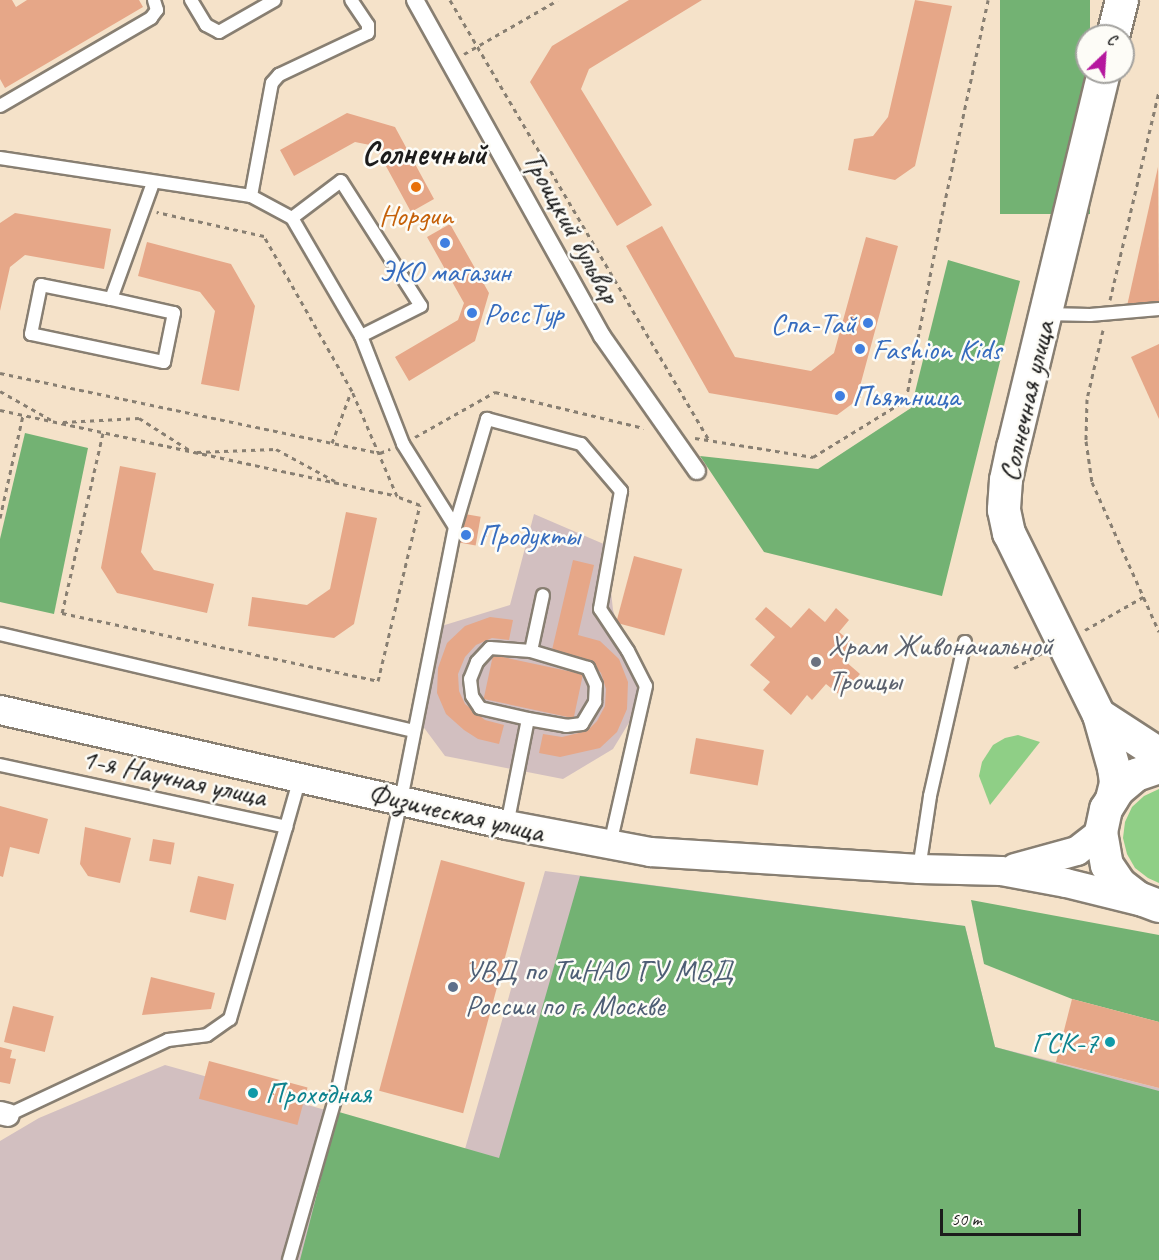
<!DOCTYPE html>
<html>
<head>
<meta charset="utf-8">
<style>
	body { margin:0 }
	#map { position:relative; width:1159px; height:1260px; overflow:hidden; background:#f5e2c9; font-family:Caveat,sans-serif }
	div>[style] { position:absolute }
	[style*='--x'] { left:calc(var(--x)*1px); top:calc(var(--y)*1px); width:calc(var(--w)*1px); rotate:calc(var(--a)*1deg) }
	.industrial>* { inset:0; background:#d2bfc0 }
	.green>* { inset:0; background:#8fcf86 }
	.forest>* { inset:0; background:#73b273; transform-origin:0 0 }
	.building>* { inset:0; background:#e6a788; transform-origin:0 0 }
	.path>* { height:3px; margin-top:-1.5px; transform-origin:0; background:repeating-linear-gradient(90deg,#887f72 0 4.5px,transparent 0 9px) }
	.roads { filter:drop-shadow(2px 0 #887f72) drop-shadow(-2px 0 #887f72) drop-shadow(0 2px #887f72) drop-shadow(0 -2px #887f72) }
	.service>* { height:12px; margin:-6px; padding:0 6px; transform-origin:6px; border-radius:6px; background:#fff }
	.pedestrian>* { height:16px; margin:-8px; padding:0 8px; transform-origin:8px; border-radius:8px; background:#fff }
	.minor>* { height:22px; margin:-11px; padding:0 11px; transform-origin:11px; border-radius:11px; background:#fff }
	.tertiary>* { height:28px; margin:-14px; padding:0 14px; transform-origin:14px; border-radius:14px; background:#fff }
	.secondary>* { height:32px; margin:-16px; padding:0 16px; transform-origin:16px; border-radius:16px; background:#fff }
	.dots>* { width:16px; height:16px; translate:-50% -50%; box-sizing:border-box; border:3px solid #fdfcf7; border-radius:50% }
	span { translate:-50% -50%; white-space:nowrap; text-align:center; line-height:1.15; -webkit-text-stroke:5px #fdfcf7; paint-order:stroke }
	.food-label { font-size:30px; color:#c56008 }
	.street-label { font-size:30px; color:#1c1c1c }
	.shop-label { font-size:30px; color:#366cbe }
	.left { translate:0 -50%; text-align:left }
	.right { translate:-100% -50%; text-align:right }
	.worship-label { font-size:30px; color:#5b616d }
	.service-label { font-size:30px; color:#4e5e75 }
	.culture-label { font-size:30px; color:#0d838f }
	.quarter-label { font-size:33px; color:#1c1c1c; font-weight:700 }
	.north { position:absolute; left:1075px; top:24px; width:60px; height:60px; box-sizing:border-box; background:#fdfcf7; border:2px solid #a3a29f; border-radius:50%; rotate:25deg; font-size:16px; font-weight:700; line-height:24px; text-align:center; color:#1c1c1c }
	.north::after { content:''; display:block; margin:auto; width:21px; height:27px; background:#b5179e; clip-path:polygon(50% 0,100% 100%,50% 72%,0 100%) }
	.scale { position:absolute; left:940px; top:1209px; width:141px; height:27px; box-sizing:border-box; border:3px solid #1c1c1c; border-top:0; padding-left:8px; font-size:18px; line-height:21px; white-space:nowrap; color:#1c1c1c; -webkit-text-stroke:4px #fdfcf7; paint-order:stroke }
</style>
</head>
<body>
<div id="map">
	<div class="industrial">
		<i style="clip-path:polygon(534px 514px,606px 545px,613px 610px,632px 672px,644px 698px,613px 749px,563px 779px,445px 756px,422px 725px,435px 628px,510px 605px)"></i>
		<i style="clip-path:polygon(545px 871px,965px 926px,995px 1047px,1159px 1088px,1159px 1260px,0 1260px,0 1141px,39px 1118px,165px 1065px,465px 1149px)"></i>
	</div>
	<div class="green">
		<i style="clip-path:polygon(1018px 735px,1040px 742px,990px 805px,979px 776px,982px 762px,993px 745px,1005px 738px)"></i>
		<i style="clip-path:polygon(1159px 789px,1159px 883px,1148px 878px,1135px 868px,1127px 854px,1123px 838px,1125px 822px,1132px 807px,1144px 796px)"></i>
	</div>
	<div class="forest">
		<i style="left:1000px;top:0;width:90px;height:214px"></i>
		<i style="clip-path:polygon(948px 260px,1020px 281px,942px 596px,764px 552px,700px 456px,818px 469px,911px 408px)"></i>
		<i style="clip-path:polygon(25px 433px,88px 448px,54px 614px,0 602px,0 539px)"></i>
		<i style="clip-path:polygon(580px 876px,965px 926px,995px 1047px,1159px 1091px,1159px 1260px,300px 1260px,331px 1139px,332px 1110px,499px 1158px)"></i>
		<i style="clip-path:polygon(971px 900px,1159px 935px,1159px 1022px,1072px 999px,984px 964px)"></i>
	</div>
	<div class="building">
		<i style="clip-path:polygon(0 0,12px 0,16px 7px,27px 0,139px 0,143px 7px,5px 88px,0 79px)"></i>
		<i style="clip-path:polygon(629px 0,702px 0,589px 69px,581px 89px,652px 205px,617px 226px,530px 82px,552px 46px)"></i>
		<i style="clip-path:polygon(915px 0,952px 6px,915px 166px,895px 180px,848px 170px,854px 139px,873px 136px,888px 117px)"></i>
		<i style="clip-path:polygon(347px 113px,395px 127px,434px 199px,411px 212px,375px 146px,355px 142px,294px 176px,280px 150px)"></i>
		<i style="clip-path:polygon(1158px 167px,1159px 301px,1156px 313px,1127px 306px)"></i>
		<i style="clip-path:polygon(15px 213px,111px 229px,104px 269px,25px 255px,10px 267px,0 311px,0 223px)"></i>
		<i style="clip-path:polygon(450px 224px,489px 293px,475px 341px,409px 381px,395px 357px,458px 320px,464px 303px,427px 237px)"></i>
		<i style="clip-path:polygon(662px 226px,735px 357px,811px 371px,834px 353px,866px 237px,898px 246px,856px 401px,837px 415px,709px 393px,626px 246px)"></i>
		<i style="clip-path:polygon(147px 242px,231px 264px,255px 306px,239px 391px,201px 384px,215px 311px,200px 292px,138px 276px)"></i>
		<i style="clip-path:polygon(1159px 344px,1159px 419px,1131px 357px)"></i>
		<i style="clip-path:polygon(120px 466px,156px 473px,141px 552px,154px 570px,214px 584px,207px 613px,117px 593px,101px 568px)"></i>
		<i style="clip-path:polygon(346px 512px,377px 518px,354px 624px,334px 638px,248px 626px,252px 597px,307px 605px,330px 589px)"></i>
		<i style="left:459px;top:513px;width:22px;height:29px;rotate:10deg"></i>
		<i style="left:634px;top:556px;width:50px;height:69px;rotate:15deg"></i>
		<i style="clip-path:polygon(573px 560px,594px 565px,578px 635px,600px 641px,619px 659px,628px 682px,627px 709px,617px 732px,600px 748px,560px 757px,539px 753px,543px 734px,562px 737px,587px 731px,597px 721px,605px 706px,606px 689px,601px 673px,589px 660px,552px 650px)"></i>
		<i style="clip-path:polygon(766px 607px,791px 628px,809px 608px,825px 622px,836px 608px,849px 620px,839px 632px,857px 647px,845px 661px,860px 674px,841px 696px,826px 684px,812px 700px,807px 695px,791px 715px,763px 690px,770px 682px,750px 665px,775px 637px,755px 619px)"></i>
		<i style="clip-path:polygon(490px 617px,513px 620px,509px 640px,492px 638px,476px 645px,465px 657px,458px 674px,459px 691px,465px 704px,485px 720px,504px 725px,499px 744px,478px 739px,464px 730px,446px 714px,437px 693px,438px 668px,447px 643px,465px 626px)"></i>
		<i style="left:493px;top:655px;width:92px;height:45px;rotate:12deg"></i>
		<i style="left:696px;top:738px;width:69px;height:36px;rotate:10deg"></i>
		<i style="clip-path:polygon(0 806px,48px 819px,39px 854px,10px 847px,3px 877px,0 876px)"></i>
		<i style="clip-path:polygon(85px 827px,131px 838px,120px 883px,88px 876px,80px 864px)"></i>
		<i style="left:153px;top:839px;width:22px;height:22px;rotate:10deg"></i>
		<i style="left:441px;top:860px;width:87px;height:239px;rotate:15deg"></i>
		<i style="left:198px;top:876px;width:37px;height:37px;rotate:13deg"></i>
		<i style="clip-path:polygon(151px 977px,215px 993px,211px 1009px,142px 1015px)"></i>
		<i style="clip-path:polygon(1072px 999px,1159px 1022px,1159px 1088px,1056px 1062px)"></i>
		<i style="left:13px;top:1006px;width:42px;height:37px;rotate:14deg"></i>
		<i style="clip-path:polygon(0 1047px,12px 1050px,10px 1058px,16px 1059px,10px 1084px,0 1082px)"></i>
		<i style="left:209px;top:1061px;width:102px;height:39px;rotate:15deg"></i>
	</div>
	<div class="path">
		<i style="--x:450;--y:0;--w:511;--a:59.52"></i>
		<i style="--x:464;--y:54;--w:108;--a:-29.9"></i>
		<i style="--x:1110;--y:300;--w:215;--a:-76.8"></i>
		<i style="--x:1103;--y:330;--w:71;--a:103.1"></i>
		<i style="--x:1087;--y:399;--w:42;--a:91.4"></i>
		<i style="--x:1086;--y:441;--w:41;--a:81.7"></i>
		<i style="--x:1092;--y:482;--w:164;--a:65.9"></i>
		<i style="--x:0;--y:373;--w:388;--a:11.9"></i>
		<i style="--x:380;--y:453;--w:11;--a:-22"></i>
		<i style="--x:0;--y:391;--w:61;--a:29.5"></i>
		<i style="--x:0;--y:410;--w:406;--a:12.2"></i>
		<i style="--x:397;--y:496;--w:114;--a:-113.2"></i>
		<i style="--x:352;--y:391;--w:178;--a:-119.6"></i>
		<i style="--x:264;--y:236;--w:110;--a:-167.4"></i>
		<i style="--x:63;--y:422;--w:76;--a:-3"></i>
		<i style="--x:139;--y:418;--w:62;--a:32.4"></i>
		<i style="--x:103;--y:433;--w:185;--a:102.8"></i>
		<i style="--x:62;--y:613;--w:323;--a:12.1"></i>
		<i style="--x:378;--y:681;--w:181;--a:-76.6"></i>
		<i style="--x:420;--y:505;--w:25;--a:-159"></i>
		<i style="--x:415;--y:437;--w:92;--a:-29.4"></i>
		<i style="--x:495;--y:392;--w:153;--a:13.6"></i>
		<i style="--x:695;--y:438;--w:120;--a:9.1"></i>
		<i style="--x:813;--y:457;--w:109;--a:-31.5"></i>
		<i style="--x:906;--y:400;--w:188;--a:-79"></i>
		<i style="--x:942;--y:215;--w:220;--a:-77.9"></i>
		<i style="--x:332;--y:443;--w:54;--a:-69.6"></i>
		<i style="--x:197;--y:452;--w:79;--a:-2.2"></i>
		<i style="--x:276;--y:449;--w:67;--a:28.5"></i>
		<i style="--x:0;--y:518;--w:106;--a:-77.4"></i>
		<i style="--x:1085;--y:630;--w:67;--a:-29.6"></i>
		<i style="--x:1014;--y:668;--w:32;--a:-28"></i>
	</div>
	<div class="roads">
		<div class="service">
			<i style="--x:191;--y:0;--w:29;--a:59"></i>
			<i style="--x:206;--y:25;--w:15;--a:28"></i>
			<i style="--x:219;--y:32;--w:64;--a:-29.7"></i>
			<i style="--x:0;--y:106;--w:175;--a:-30.2"></i>
			<i style="--x:151;--y:18;--w:10;--a:-53"></i>
			<i style="--x:157;--y:10;--w:10;--a:-107"></i>
			<i style="--x:0;--y:158;--w:254;--a:8.6"></i>
			<i style="--x:251;--y:196;--w:47;--a:28.2"></i>
			<i style="--x:292;--y:218;--w:137;--a:59.7"></i>
			<i style="--x:361;--y:336;--w:116;--a:68.7"></i>
			<i style="--x:403;--y:444;--w:98;--a:57.9"></i>
			<i style="--x:455;--y:527;--w:278;--a:101.2"></i>
			<i style="--x:401;--y:800;--w:296;--a:102.3"></i>
			<i style="--x:338;--y:1089;--w:178;--a:106"></i>
			<i style="--x:251;--y:196;--w:115;--a:-79.5"></i>
			<i style="--x:272;--y:83;--w:11;--a:-49"></i>
			<i style="--x:279;--y:75;--w:98;--a:-25.3"></i>
			<i style="--x:368;--y:33;--w:8;--a:-90"></i>
			<i style="--x:368;--y:25;--w:30;--a:-124"></i>
			<i style="--x:292;--y:218;--w:61;--a:-37.1"></i>
			<i style="--x:341;--y:181;--w:148;--a:57.4"></i>
			<i style="--x:421;--y:306;--w:67;--a:153.4"></i>
			<i style="--x:111;--y:299;--w:71;--a:-168.7"></i>
			<i style="--x:41;--y:285;--w:50;--a:101.5"></i>
			<i style="--x:31;--y:334;--w:136;--a:11.9"></i>
			<i style="--x:164;--y:362;--w:50;--a:-78.5"></i>
			<i style="--x:174;--y:313;--w:65;--a:-167.5"></i>
			<i style="--x:111;--y:299;--w:123;--a:-70.1"></i>
			<i style="--x:1046;--y:314;--w:44;--a:1.3"></i>
			<i style="--x:1090;--y:315;--w:69;--a:-5"></i>
			<i style="--x:455;--y:527;--w:113;--a:-73.5"></i>
			<i style="--x:487;--y:419;--w:97;--a:14.9"></i>
			<i style="--x:581;--y:444;--w:62;--a:49.6"></i>
			<i style="--x:621;--y:491;--w:120;--a:100.1"></i>
			<i style="--x:600;--y:609;--w:50;--a:56.3"></i>
			<i style="--x:628;--y:651;--w:39;--a:63"></i>
			<i style="--x:646;--y:686;--w:162;--a:102.8"></i>
			<i style="--x:0;--y:634;--w:425;--a:13.2"></i>
			<i style="--x:531;--y:651;--w:57;--a:-77.9"></i>
			<i style="--x:0;--y:765;--w:293;--a:12.2"></i>
			<i style="--x:286;--y:827;--w:51;--a:-74.1"></i>
			<i style="--x:507;--y:825;--w:108;--a:-78.8"></i>
			<i style="--x:528;--y:719;--w:39;--a:10"></i>
			<i style="--x:566;--y:726;--w:16;--a:-7"></i>
			<i style="--x:582;--y:724;--w:26;--a:-59"></i>
			<i style="--x:595;--y:702;--w:17;--a:-87"></i>
			<i style="--x:596;--y:685;--w:19;--a:-115"></i>
			<i style="--x:588;--y:668;--w:59;--a:-163.4"></i>
			<i style="--x:531;--y:651;--w:41;--a:-175.8"></i>
			<i style="--x:490;--y:648;--w:19;--a:133"></i>
			<i style="--x:477;--y:662;--w:18;--a:112"></i>
			<i style="--x:470;--y:679;--w:17;--a:83"></i>
			<i style="--x:472;--y:696;--w:14;--a:56"></i>
			<i style="--x:480;--y:708;--w:49;--a:12.9"></i>
			<i style="--x:919;--y:869;--w:74;--a:-81.4"></i>
			<i style="--x:930;--y:796;--w:158;--a:-77.2"></i>
			<i style="--x:8;--y:1115;--w:177;--a:-25.1"></i>
			<i style="--x:168;--y:1040;--w:39;--a:-7"></i>
			<i style="--x:207;--y:1035;--w:28;--a:-35"></i>
			<i style="--x:230;--y:1019;--w:200;--a:-73.7"></i>
		</div>
		<div class="pedestrian">
			<i style="--x:415;--y:0;--w:385;--a:60.9"></i>
			<i style="--x:602;--y:336;--w:165;--a:54.9"></i>
		</div>
		<div class="minor">
			<i style="--x:0;--y:1113;--w:8;--a:14"></i>
		</div>
		<div class="tertiary">
			<i style="--x:0;--y:710;--w:520;--a:12.78"></i>
			<i style="--x:507;--y:825;--w:146;--a:10.7"></i>
			<i style="--x:650;--y:852;--w:270;--a:3.6"></i>
			<i style="--x:919;--y:869;--w:82;--a:1.4"></i>
			<i style="--x:1001;--y:871;--w:66;--a:10.5"></i>
			<i style="--x:1066;--y:883;--w:79;--a:13.9"></i>
			<i style="--x:1015;--y:868;--w:64;--a:-15.3"></i>
			<i style="--x:1077;--y:851;--w:31;--a:-38"></i>
		</div>
		<div class="secondary">
			<i style="--x:1113;--y:36;--w:37;--a:-76"></i>
			<i style="--x:1104;--y:72;--w:386;--a:103.6"></i>
			<i style="--x:1013;--y:447;--w:34;--a:102"></i>
			<i style="--x:1006;--y:480;--w:30;--a:94"></i>
			<i style="--x:1004;--y:510;--w:24;--a:78"></i>
			<i style="--x:1009;--y:533;--w:203;--a:63.7"></i>
			<i style="--x:1099;--y:715;--w:55;--a:74.2"></i>
			<i style="--x:1114;--y:768;--w:15;--a:82"></i>
			<i style="--x:1116;--y:783;--w:16;--a:104"></i>
			<i style="--x:1099;--y:715;--w:72;--a:33"></i>
			<i style="--x:1159;--y:767;--w:24;--a:161"></i>
			<i style="--x:1136;--y:775;--w:23;--a:140"></i>
			<i style="--x:1118;--y:790;--w:22;--a:122"></i>
			<i style="--x:1106;--y:809;--w:24;--a:102"></i>
			<i style="--x:1101;--y:832;--w:34;--a:80"></i>
			<i style="--x:1107;--y:865;--w:23;--a:56"></i>
			<i style="--x:1120;--y:884;--w:23;--a:38"></i>
			<i style="--x:1138;--y:898;--w:22;--a:21"></i>
		</div>
	</div>
	<div class="dots">
		<i style="left:416px;top:187px;background:#e8710a"></i>
		<i style="left:445px;top:243px;background:#3f7fe0"></i>
		<i style="left:472px;top:313px;background:#3f7fe0"></i>
		<i style="left:868px;top:323px;background:#3f7fe0"></i>
		<i style="left:860px;top:349px;background:#3f7fe0"></i>
		<i style="left:840px;top:396px;background:#3f7fe0"></i>
		<i style="left:466px;top:535px;background:#3f7fe0"></i>
		<i style="left:816px;top:662px;background:#6b7280"></i>
		<i style="left:453px;top:987px;background:#5c6f8a"></i>
		<i style="left:1110px;top:1042px;background:#0f9aa8"></i>
		<i style="left:253px;top:1093px;background:#0f9aa8"></i>
	</div>
	<div class="food-label">
		<span style="left:416px;top:215px">Hopgun</span>
	</div>
	<div class="street-label">
		<span style="left:572px;top:227px;rotate:61deg">Троицкий бульвар</span>
		<span style="left:1026px;top:401px;rotate:-77deg">Солнечная улица</span>
		<span style="left:174px;top:777px;rotate:12deg">1-я Научная улица</span>
		<span style="left:456px;top:812px;rotate:13deg">Физическая улица</span>
	</div>
	<div class="shop-label">
		<span style="left:445px;top:271px">ЭКО магазин</span>
		<span class="left" style="left:484px;top:313px">РоссТур</span>
		<span class="right" style="left:856px;top:323px">Спа-Тай</span>
		<span class="left" style="left:872px;top:349px">Fashion Kids</span>
		<span class="left" style="left:852px;top:396px">Пьятница</span>
		<span class="left" style="left:478px;top:535px">Продукты</span>
	</div>
	<div class="worship-label">
		<span class="left" style="left:828px;top:662px">Храм Живоначальной<br>Троицы</span>
	</div>
	<div class="service-label">
		<span class="left" style="left:465px;top:987px">УВД по ТиНАО ГУ МВД<br>России по г. Москве</span>
	</div>
	<div class="culture-label">
		<span class="right" style="left:1098px;top:1042px">ГСК-7</span>
		<span class="left" style="left:265px;top:1093px">Проходная</span>
	</div>
	<div class="quarter-label">
		<span style="left:424px;top:154px">Солнечный</span>
	</div>
	<div class="north">С</div>
	<div class="scale">50 m</div>
</div>
</body>
</html>
